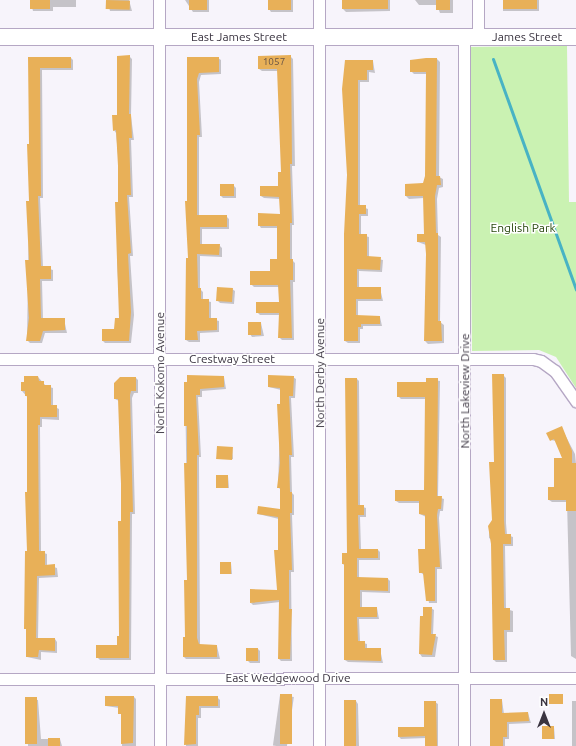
<!DOCTYPE html>
<html>
<head>
<meta charset="utf-8">
<style>
	body { margin:0 }
	#map { position:relative; width:576px; height:746px; overflow:hidden; background:#f7f4fb; font-family:Ubuntu,sans-serif }
	div>[style] { position:absolute }
	[style*='--x'] { left:calc(var(--x)*1px); top:calc(var(--y)*1px); width:calc(var(--w)*1px); rotate:calc(var(--a)*1deg) }
	.green>* { inset:0; background:#caf2b2 }
	.shadow>* { inset:0; background:#0003; transform-origin:0 0 }
	.stream>* { height:3px; margin:-1.5px; padding:0 1.5px; transform-origin:1.5px; border-radius:1.5px; background:#48b3c4 }
	.building>* { inset:0; background:#e8b058; transform-origin:0 0 }
	.roads { filter:drop-shadow(1px 0 #b5a7c4) drop-shadow(-1px 0 #b5a7c4) drop-shadow(0 1px #b5a7c4) drop-shadow(0 -1px #b5a7c4) }
	.street>* { height:11px; margin:-5.5px; padding:0 5.5px; transform-origin:5.5px; border-radius:5.5px; background:#fff }
	.secondary>* { height:16px; margin:-8px; padding:0 8px; transform-origin:8px; border-radius:8px; background:#fff }
	span { translate:-50% -50%; white-space:nowrap; text-align:center; line-height:1.15; -webkit-text-stroke:3px #fff; paint-order:stroke }
	.number-label { font-size:10px; color:#665346 }
	.number-label span { -webkit-text-stroke-width:0 }
	.street-label { font-size:12px; color:#3a3440 }
	.park-label { font-size:12px; color:#27470c }
	.north { position:absolute; left:524px; top:694px; width:40px; height:40px; -webkit-text-stroke:3px #fff; paint-order:stroke; rotate:0deg; font-size:11px; font-weight:700; line-height:16px; text-align:center; color:#3a3440 }
	.north::after { content:''; display:block; margin:auto; width:14px; height:18px; background:#3a3440; clip-path:polygon(50% 0,100% 100%,50% 72%,0 100%) }
</style>
</head>
<body>
<div id="map">
	<div class="green">
		<i style="clip-path:polygon(567px 46px,569px 202px,576px 202px,576px 388px,556px 357px,539px 350px,472px 351px,469px 47px)"></i>
	</div>
	<div class="shadow">
		<i style="clip-path:polygon(30px 0,76px 0,76px 7px,53px 7px,53px 11px,33px 11px)"></i>
		<i style="clip-path:polygon(107px 0,129px 0,132px 11px,110px 11px)"></i>
		<i style="clip-path:polygon(185px 0,209px 0,209px 12px,193px 12px)"></i>
		<i style="clip-path:polygon(269px 0,293px 0,293px 12px,271px 12px,269px 9px)"></i>
		<i style="clip-path:polygon(344px 0,390px 0,390px 11px,346px 12px,343px 9px)"></i>
		<i style="clip-path:polygon(415px 0,453px 0,453px 13px,440px 13px,437px 5px,419px 5px)"></i>
		<i style="left:503px;top:0;width:36px;height:11px"></i>
		<i style="clip-path:polygon(129px 56px,132px 59px,131px 116px,134px 140px,131px 140px,133px 197px,129px 197px,133px 256px,130px 256px,134px 315px,131px 343px,105px 343px,102px 340px,115px 330px,120px 319px,117px 261px,119px 261px,119px 166px,116px 133px,114px 130px)"></i>
		<i style="clip-path:polygon(290px 56px,293px 59px,295px 166px,292px 166px,294px 225px,292px 225px,292px 260px,295px 263px,295px 282px,293px 282px,294px 340px,282px 340px,279px 337px,280px 315px,260px 315px,257px 312px,280px 303px,279px 287px,254px 287px,251px 284px,271px 272px,278px 260px,278px 228px,261px 228px,259px 225px,281px 215px,280px 199px,264px 198px,261px 196px,279px 187px,282px 173px,278px 71px,262px 71px,259px 69px)"></i>
		<i style="clip-path:polygon(29px 58px,71px 58px,73px 60px,73px 70px,42px 70px,43px 198px,40px 198px,43px 267px,53px 270px,53px 281px,42px 281px,43px 319px,64px 319px,67px 333px,45px 333px,42px 343px,30px 343px,27px 340px,30px 145px)"></i>
		<i style="clip-path:polygon(188px 58px,218px 58px,221px 60px,221px 74px,201px 75px,199px 82px,202px 137px,199px 137px,199px 216px,226px 216px,229px 219px,229px 229px,202px 229px,202px 245px,219px 245px,222px 248px,222px 257px,200px 256px,200px 289px,203px 292px,203px 300px,211px 302px,211px 319px,219px 321px,219px 332px,200px 333px,200px 342px,189px 342px,186px 340px,189px 259px)"></i>
		<i style="clip-path:polygon(437px 59px,440px 62px,439px 177px,443px 179px,443px 187px,439px 188px,437px 199px,438px 235px,441px 237px,440px 322px,444px 325px,444px 343px,428px 344px,425px 341px,427px 254px,426px 245px,418px 242px,425px 235px,424px 198px,409px 199px,406px 196px,424px 184px,426px 176px,427px 74px,414px 74px,411px 71px,411px 61px)"></i>
		<i style="clip-path:polygon(373px 61px,375px 73px,369px 72px,369px 82px,360px 82px,360px 206px,368px 209px,368px 216px,361px 216px,361px 235px,369px 237px,369px 257px,383px 260px,382px 272px,359px 271px,359px 288px,380px 288px,383px 301px,358px 301px,358px 317px,380px 317px,382px 326px,363px 326px,363px 329px,360px 329px,360px 343px,348px 343px,345px 341px,348px 138px,343px 89px)"></i>
		<i style="clip-path:polygon(233px 185px,236px 188px,236px 198px,223px 198px,221px 196px)"></i>
		<i style="clip-path:polygon(232px 289px,235px 291px,234px 304px,220px 303px,218px 301px)"></i>
		<i style="clip-path:polygon(261px 323px,264px 336px,252px 337px,250px 334px)"></i>
		<i style="clip-path:polygon(503px 375px,506px 378px,506px 523px,507px 535px,513px 537px,513px 546px,505px 546px,506px 609px,513px 611px,513px 632px,507px 632px,507px 662px,496px 662px,494px 660px,492px 540px,489px 538px,489px 527px,493px 521px,495px 463px)"></i>
		<i style="clip-path:polygon(38px 377px,46px 386px,53px 388px,53px 406px,59px 409px,59px 420px,42px 419px,42px 427px,40px 427px,41px 552px,47px 554px,47px 565px,57px 568px,58px 577px,39px 578px,38px 639px,55px 639px,57px 642px,57px 653px,41px 652px,41px 660px,27px 657px,28px 398px,22px 391px)"></i>
		<i style="clip-path:polygon(224px 377px,226px 389px,202px 391px,202px 397px,198px 397px,201px 457px,199px 457px,200px 641px,200px 645px,217px 646px,220px 659px,186px 659px,184px 657px,188px 581px,185px 383px)"></i>
		<i style="clip-path:polygon(293px 377px,296px 379px,295px 398px,291px 398px,294px 457px,291px 457px,292px 493px,294px 495px,294px 515px,292px 515px,294px 572px,291px 572px,292px 661px,281px 661px,279px 659px,280px 602px,253px 605px,251px 603px,278px 591px,279px 519px,258px 514px,281px 510px,281px 490px,278px 487px,281px 390px,269px 387px)"></i>
		<i style="clip-path:polygon(136px 378px,138px 380px,138px 393px,134px 393px,132px 398px,135px 514px,132px 514px,131px 660px,100px 660px,97px 657px,118px 646px,120px 637px,122px 522px,119px 401px,115px 399px)"></i>
		<i style="clip-path:polygon(357px 379px,359px 381px,360px 506px,366px 508px,366px 517px,360px 517px,361px 550px,378px 550px,380px 552px,380px 560px,359px 560px,359px 578px,388px 579px,390px 581px,390px 593px,362px 592px,362px 608px,377px 608px,379px 619px,359px 619px,360px 642px,367px 644px,367px 649px,380px 649px,383px 663px,348px 662px,345px 660px,345px 566px,343px 564px,348px 554px)"></i>
		<i style="clip-path:polygon(427px 379px,440px 381px,438px 497px,444px 499px,443px 511px,440px 511px,439px 518px,442px 569px,437px 569px,437px 603px,429px 603px,424px 575px,420px 572px,426px 550px,426px 517px,420px 514px,420px 503px,399px 503px,396px 501px,425px 491px,426px 399px,401px 399px,398px 396px,427px 383px)"></i>
		<i style="clip-path:polygon(561px 427px,575px 454px,576px 464px,576px 659px,571px 656px,567px 502px,552px 502px,549px 500px,564px 459px,556px 441px,551px 440px)"></i>
		<i style="clip-path:polygon(232px 448px,233px 459px,218px 458px)"></i>
		<i style="clip-path:polygon(228px 476px,229px 488px,218px 488px,217px 487px)"></i>
		<i style="clip-path:polygon(231px 563px,232px 574px,222px 574px,221px 573px)"></i>
		<i style="clip-path:polygon(431px 608px,434px 610px,433px 635px,438px 637px,435px 657px,422px 657px,420px 654px,421px 617px,424px 617px)"></i>
		<i style="clip-path:polygon(258px 649px,260px 651px,260px 663px,250px 663px,247px 660px)"></i>
		<i style="left:280px;top:695px;width:14px;height:51px;rotate:8deg"></i>
		<i style="clip-path:polygon(134px 697px,136px 699px,136px 746px,122px 746px,122px 717px,119px 708px,106px 706px)"></i>
		<i style="clip-path:polygon(187px 697px,217px 697px,220px 700px,220px 708px,201px 708px,201px 718px,198px 718px,198px 746px,186px 746px)"></i>
		<i style="clip-path:polygon(26px 698px,38px 700px,41px 739px,60px 739px,62px 746px,28px 746px)"></i>
		<i style="clip-path:polygon(502px 700px,504px 714px,528px 713px,531px 723px,509px 724px,509px 739px,505px 739px,505px 746px,492px 746px)"></i>
		<i style="clip-path:polygon(356px 701px,358px 704px,359px 746px,346px 746px)"></i>
		<i style="left:572px;top:701px;width:4px;height:45px"></i>
		<i style="clip-path:polygon(435px 702px,438px 704px,438px 746px,426px 746px,426px 738px,401px 739px,399px 737px,425px 728px)"></i>
		<i style="clip-path:polygon(554px 727px,555px 739px,544px 739px,543px 738px)"></i>
	</div>
	<div class="stream">
		<i style="--x:493;--y:59;--w:245;--a:70.2"></i>
	</div>
	<div class="building">
		<i style="left:30px;top:0;width:20px;height:9px"></i>
		<i style="left:106px;top:0;width:24px;height:9px;rotate:2deg"></i>
		<i style="left:189px;top:0;width:18px;height:10px"></i>
		<i style="left:268px;top:0;width:23px;height:10px"></i>
		<i style="left:342px;top:0;width:46px;height:9px"></i>
		<i style="left:436px;top:0;width:14px;height:10px"></i>
		<i style="left:503px;top:0;width:34px;height:9px"></i>
		<i style="clip-path:polygon(130px 55px,129px 114px,131px 114px,132px 138px,129px 138px,131px 195px,127px 195px,131px 253px,128px 254px,131px 312px,129px 341px,102px 341px,102px 329px,114px 329px,115px 318px,119px 318px,115px 202px,118px 202px,118px 166px,116px 130px,113px 131px,112px 115px,117px 115px,117px 56px)"></i>
		<i style="clip-path:polygon(291px 55px,292px 164px,290px 164px,292px 223px,290px 223px,290px 259px,293px 259px,293px 280px,290px 280px,292px 338px,278px 338px,279px 313px,256px 313px,256px 302px,279px 302px,278px 285px,250px 285px,250px 271px,270px 271px,270px 259px,277px 259px,277px 226px,258px 226px,258px 213px,280px 214px,279px 197px,260px 196px,260px 186px,278px 186px,278px 172px,281px 172px,277px 69px,258px 69px,258px 56px)"></i>
		<i style="clip-path:polygon(28px 57px,71px 57px,71px 68px,40px 68px,41px 196px,38px 196px,41px 266px,51px 266px,51px 279px,40px 279px,41px 318px,65px 318px,65px 330px,43px 331px,40px 341px,26px 341px,29px 318px,25px 260px,29px 260px,26px 201px,29px 201px,27px 144px,29px 144px)"></i>
		<i style="clip-path:polygon(187px 57px,219px 57px,219px 72px,199px 73px,197px 79px,200px 135px,197px 135px,197px 215px,227px 215px,227px 227px,200px 227px,200px 244px,220px 244px,219px 255px,197px 254px,198px 288px,201px 288px,201px 299px,209px 299px,209px 318px,217px 318px,217px 330px,197px 331px,198px 340px,185px 340px,186px 258px,188px 258px,185px 201px,187px 201px)"></i>
		<i style="clip-path:polygon(426px 58px,437px 58px,436px 176px,440px 176px,441px 185px,437px 185px,435px 196px,436px 233px,438px 233px,438px 321px,441px 321px,442px 341px,424px 341px,426px 254px,425px 242px,417px 242px,417px 234px,424px 234px,423px 196px,405px 196px,405px 184px,423px 183px,425px 176px,426px 72px,410px 72px,410px 60px)"></i>
		<i style="clip-path:polygon(345px 60px,373px 60px,373px 70px,367px 70px,367px 80px,358px 80px,358px 205px,366px 205px,366px 214px,359px 214px,359px 234px,367px 234px,367px 256px,381px 257px,380px 270px,357px 269px,357px 287px,381px 287px,381px 299px,356px 299px,356px 315px,380px 316px,380px 324px,361px 324px,361px 327px,358px 327px,358px 341px,344px 341px,344px 234px,347px 175px,342px 89px)"></i>
		<i style="left:220px;top:184px;width:14px;height:12px"></i>
		<i style="left:217px;top:287px;width:16px;height:14px;rotate:4deg"></i>
		<i style="left:248px;top:322px;width:13px;height:13px"></i>
		<i style="clip-path:polygon(492px 374px,504px 374px,504px 520px,505px 534px,511px 534px,511px 544px,503px 544px,504px 608px,510px 608px,510px 630px,504px 630px,505px 660px,493px 660px,491px 544px,488px 526px,492px 520px,489px 462px,494px 462px)"></i>
		<i style="clip-path:polygon(187px 375px,224px 376px,224px 387px,200px 389px,200px 395px,196px 395px,199px 455px,197px 455px,197px 638px,199px 644px,217px 645px,217px 657px,183px 657px,183px 637px,185px 637px,184px 580px,187px 580px,184px 463px,187px 463px,187px 426px,184px 426px,184px 382px,187px 382px)"></i>
		<i style="clip-path:polygon(268px 375px,294px 376px,293px 396px,289px 396px,292px 455px,289px 455px,290px 492px,292px 492px,292px 513px,290px 513px,292px 570px,289px 570px,289px 609px,292px 609px,290px 659px,278px 659px,279px 600px,250px 603px,250px 589px,277px 590px,274px 550px,278px 550px,278px 517px,257px 514px,258px 506px,280px 509px,280px 488px,277px 488px,280px 463px,277px 404px,280px 404px,280px 388px,268px 387px)"></i>
		<i style="clip-path:polygon(24px 376px,38px 376px,39px 381px,44px 381px,44px 385px,51px 385px,51px 405px,57px 405px,57px 417px,40px 417px,40px 425px,38px 425px,39px 551px,45px 551px,45px 565px,55px 564px,55px 575px,37px 576px,36px 638px,55px 638px,55px 651px,39px 650px,38px 657px,26px 657px,26px 629px,24px 629px,25px 551px,27px 551px,25px 492px,27px 492px,27px 396px,25px 396px,25px 391px,21px 391px,21px 382px,24px 382px)"></i>
		<i style="clip-path:polygon(120px 377px,136px 377px,136px 391px,131px 391px,130px 395px,133px 512px,130px 512px,129px 658px,96px 658px,96px 645px,117px 645px,117px 636px,119px 636px,118px 521px,121px 521px,121px 484px,118px 399px,114px 399px,114px 383px)"></i>
		<i style="clip-path:polygon(345px 378px,357px 378px,358px 505px,364px 505px,364px 515px,358px 515px,359px 549px,378px 549px,378px 558px,357px 558px,357px 577px,388px 578px,388px 591px,360px 590px,360px 607px,377px 607px,377px 617px,357px 617px,358px 641px,365px 641px,365px 648px,381px 648px,381px 661px,344px 660px,344px 564px,342px 564px,342px 553px,347px 553px)"></i>
		<i style="clip-path:polygon(426px 378px,438px 378px,437px 496px,442px 496px,441px 509px,438px 509px,437px 515px,440px 567px,435px 567px,435px 601px,426px 601px,423px 573px,419px 573px,418px 549px,425px 549px,425px 515px,419px 514px,419px 501px,395px 501px,395px 490px,424px 490px,425px 397px,397px 397px,397px 382px,426px 382px)"></i>
		<i style="clip-path:polygon(562px 426px,572px 451px,572px 463px,576px 463px,576px 511px,566px 511px,566px 500px,548px 500px,548px 487px,554px 487px,554px 458px,562px 458px,554px 439px,550px 441px,546px 433px)"></i>
		<i style="left:217px;top:446px;width:16px;height:13px;rotate:4deg"></i>
		<i style="left:216px;top:475px;width:12px;height:13px"></i>
		<i style="left:220px;top:562px;width:11px;height:12px"></i>
		<i style="clip-path:polygon(423px 607px,432px 607px,431px 634px,436px 634px,432px 655px,419px 654px,420px 616px,423px 616px)"></i>
		<i style="left:246px;top:648px;width:12px;height:13px"></i>
		<i style="left:280px;top:694px;width:12px;height:50px"></i>
		<i style="left:549px;top:694px;width:14px;height:10px"></i>
		<i style="clip-path:polygon(105px 696px,134px 696px,133px 743px,121px 744px,121px 714px,118px 714px,118px 706px,105px 706px)"></i>
		<i style="clip-path:polygon(186px 696px,218px 696px,218px 706px,199px 706px,199px 715px,196px 715px,196px 744px,184px 745px)"></i>
		<i style="left:25px;top:697px;width:12px;height:47px"></i>
		<i style="clip-path:polygon(490px 699px,502px 699px,502px 713px,528px 712px,529px 721px,507px 722px,507px 737px,503px 737px,503px 746px,490px 746px)"></i>
		<i style="left:344px;top:700px;width:12px;height:46px"></i>
		<i style="clip-path:polygon(424px 701px,436px 701px,437px 746px,425px 746px,425px 736px,398px 737px,398px 727px,424px 727px)"></i>
		<i style="left:542px;top:726px;width:12px;height:13px"></i>
		<i style="left:48px;top:738px;width:12px;height:8px"></i>
	</div>
	<div class="roads">
		<div class="street">
			<i style="--x:159;--y:0;--w:746;--a:89.92"></i>
			<i style="--x:319;--y:0;--w:746;--a:90"></i>
			<i style="--x:478;--y:36;--w:36;--a:-90"></i>
			<i style="--x:464;--y:37;--w:709;--a:90"></i>
			<i style="--x:0;--y:359;--w:533;--a:0"></i>
			<i style="--x:533;--y:359;--w:8;--a:14"></i>
			<i style="--x:541;--y:361;--w:17;--a:36"></i>
			<i style="--x:555;--y:371;--w:37;--a:55"></i>
			<i style="--x:0;--y:679;--w:576;--a:-0.1"></i>
		</div>
		<div class="secondary">
			<i style="--x:0;--y:37;--w:576;--a:0"></i>
		</div>
	</div>
	<div class="number-label">
		<span style="left:274px;top:62px">1057</span>
	</div>
	<div class="street-label">
		<span style="left:239px;top:37px">East James Street</span>
		<span style="left:527px;top:37px">James Street</span>
		<span style="left:232px;top:359px">Crestway Street</span>
		<span style="left:160px;top:373px;rotate:-90deg">North Kokomo Avenue</span>
		<span style="left:320px;top:373px;rotate:-90deg">North Derby Avenue</span>
		<span style="left:465px;top:391px;rotate:-90deg">North Lakeview Drive</span>
		<span style="left:288px;top:678px">East Wedgewood Drive</span>
	</div>
	<div class="park-label">
		<span style="left:523px;top:228px">English Park</span>
	</div>
	<div class="north">N</div>
</div>
</body>
</html>
